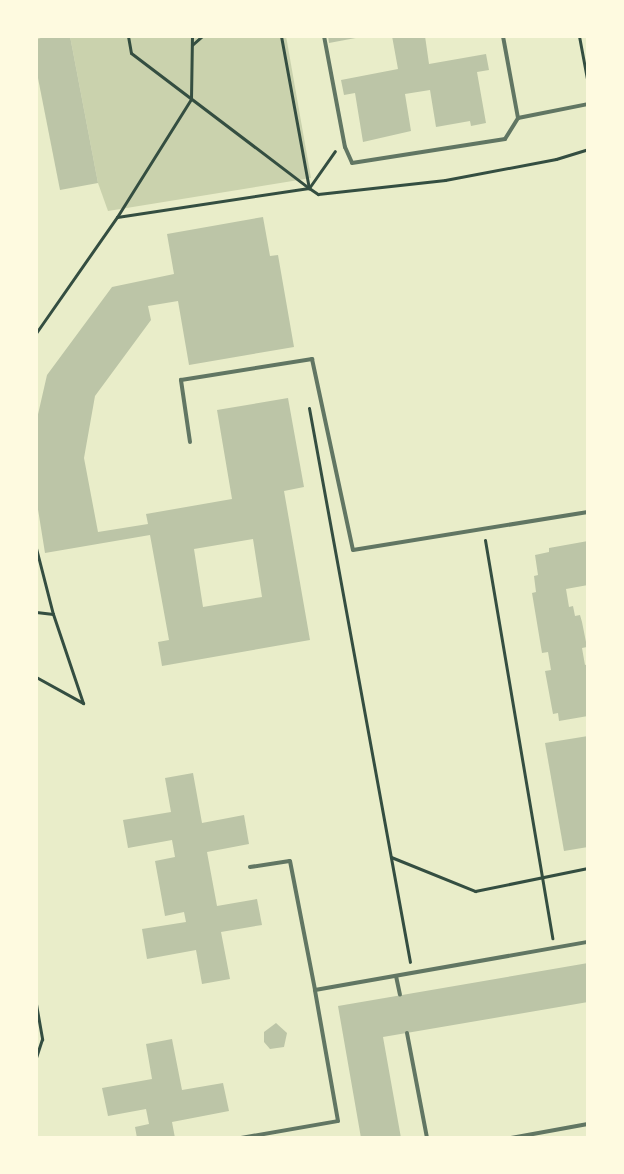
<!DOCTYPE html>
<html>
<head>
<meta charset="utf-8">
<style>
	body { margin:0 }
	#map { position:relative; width:624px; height:1174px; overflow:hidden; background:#e9edc9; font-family:"Nunito Sans",sans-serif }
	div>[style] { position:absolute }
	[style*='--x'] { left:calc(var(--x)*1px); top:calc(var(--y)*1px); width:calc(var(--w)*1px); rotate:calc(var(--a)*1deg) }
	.green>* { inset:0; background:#cad2ad }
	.building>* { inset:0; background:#bcc5a7 }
	.path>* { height:3px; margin:-1.5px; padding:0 1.5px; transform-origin:1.5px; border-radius:1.5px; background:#344e41 }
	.service>* { height:4px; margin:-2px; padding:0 2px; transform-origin:2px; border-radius:2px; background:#617663 }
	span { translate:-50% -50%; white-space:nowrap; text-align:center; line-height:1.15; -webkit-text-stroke:4px #fefae0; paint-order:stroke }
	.frame { position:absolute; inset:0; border:38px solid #fefae0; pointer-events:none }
</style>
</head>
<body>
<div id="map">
	<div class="green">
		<i style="clip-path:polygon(70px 36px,286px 36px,311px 178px,108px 211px,98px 183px)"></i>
	</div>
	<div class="building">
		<i style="clip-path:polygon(50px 36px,70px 36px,98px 183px,60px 190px,36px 68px,36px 39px)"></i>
		<i style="clip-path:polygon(328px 36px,361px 36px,361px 37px,329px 43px)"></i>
		<i style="clip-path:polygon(392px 36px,425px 36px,429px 64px,486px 54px,489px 70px,477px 72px,486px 123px,471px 126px,470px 121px,436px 127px,430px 90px,405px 94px,411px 131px,363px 142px,355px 93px,344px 95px,341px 80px,398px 69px)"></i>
		<i style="clip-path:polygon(evenodd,263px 217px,270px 256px,278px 255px,294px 347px,189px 365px,178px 301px,148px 306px,151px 320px,95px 396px,84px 458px,98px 532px,148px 524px,146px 514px,232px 499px,217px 410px,288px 398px,304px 487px,284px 491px,310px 640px,162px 666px,158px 642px,169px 640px,150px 535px,45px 553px,36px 497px,36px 423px,47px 375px,112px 287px,174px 274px,167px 234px,263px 217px,253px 539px,262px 597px,203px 607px,194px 549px,253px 539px)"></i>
		<i style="clip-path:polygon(588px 541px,588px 585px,566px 589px,569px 607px,573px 606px,575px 616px,580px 615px,582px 622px,587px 647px,582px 648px,585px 665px,588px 664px,588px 716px,559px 721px,558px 713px,553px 714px,545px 671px,551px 670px,548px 652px,542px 653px,532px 593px,536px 592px,534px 576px,538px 575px,535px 555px,549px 552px,549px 548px)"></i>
		<i style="clip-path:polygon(588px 736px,588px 847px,564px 851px,545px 743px)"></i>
		<i style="clip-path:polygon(193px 773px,202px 823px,244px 815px,249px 844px,207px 852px,217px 906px,257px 899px,262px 925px,221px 932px,230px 979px,202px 984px,196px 950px,147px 959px,142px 929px,186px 922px,184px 912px,165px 916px,155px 861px,175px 857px,172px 840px,128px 848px,123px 820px,171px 812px,165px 778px)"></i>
		<i style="clip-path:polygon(588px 963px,588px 1002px,383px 1037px,401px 1138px,361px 1138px,338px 1006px)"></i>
		<i style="clip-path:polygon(276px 1023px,287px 1033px,284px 1047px,270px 1049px,264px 1042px,264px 1032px)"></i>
		<i style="clip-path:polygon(172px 1039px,182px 1090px,223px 1083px,229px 1111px,172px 1122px,175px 1138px,137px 1138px,135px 1127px,149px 1124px,146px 1109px,108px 1116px,102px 1088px,152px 1079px,146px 1044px)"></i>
	</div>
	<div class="path">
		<i style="--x:128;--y:36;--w:17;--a:80"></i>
		<i style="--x:131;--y:53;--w:223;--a:37.2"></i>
		<i style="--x:309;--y:188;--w:45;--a:-54.9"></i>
		<i style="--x:281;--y:36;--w:155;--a:79.6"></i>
		<i style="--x:309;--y:188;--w:11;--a:34"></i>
		<i style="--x:318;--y:194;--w:128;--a:-6.3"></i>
		<i style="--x:445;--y:180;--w:113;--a:-10.7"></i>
		<i style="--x:556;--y:159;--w:34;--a:-17"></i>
		<i style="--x:579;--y:36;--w:49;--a:79.4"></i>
		<i style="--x:192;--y:45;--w:13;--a:-42"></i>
		<i style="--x:117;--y:217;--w:194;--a:-8.6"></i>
		<i style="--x:36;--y:333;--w:141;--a:-55.1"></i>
		<i style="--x:117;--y:217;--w:139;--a:-57.9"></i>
		<i style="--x:191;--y:99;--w:63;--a:-89.1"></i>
		<i style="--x:309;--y:408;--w:563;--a:79.67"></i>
		<i style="--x:485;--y:540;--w:404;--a:80.4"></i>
		<i style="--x:36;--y:548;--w:68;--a:75.6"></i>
		<i style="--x:53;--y:614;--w:17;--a:-173"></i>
		<i style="--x:36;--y:677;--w:54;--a:29"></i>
		<i style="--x:83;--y:703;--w:94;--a:-108.6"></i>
		<i style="--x:391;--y:857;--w:91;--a:22"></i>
		<i style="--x:475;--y:891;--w:115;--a:-11.5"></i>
		<i style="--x:36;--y:1004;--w:36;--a:80"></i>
		<i style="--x:42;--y:1039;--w:19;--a:108"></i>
	</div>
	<div class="service">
		<i style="--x:324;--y:36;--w:113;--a:79.3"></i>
		<i style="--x:345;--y:147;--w:17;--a:66"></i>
		<i style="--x:352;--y:163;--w:155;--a:-8.9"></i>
		<i style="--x:505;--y:139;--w:25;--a:-58"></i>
		<i style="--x:518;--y:118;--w:83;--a:-100.4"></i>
		<i style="--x:518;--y:118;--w:71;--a:-11.3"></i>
		<i style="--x:190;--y:442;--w:63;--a:-98.3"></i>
		<i style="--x:181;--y:380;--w:133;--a:-9.1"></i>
		<i style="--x:312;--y:359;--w:195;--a:77.9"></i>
		<i style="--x:353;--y:550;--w:238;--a:-9.2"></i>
		<i style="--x:250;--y:867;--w:40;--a:-8.5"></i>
		<i style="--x:290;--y:861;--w:131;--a:79"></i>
		<i style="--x:396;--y:976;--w:19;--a:78"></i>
		<i style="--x:407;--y:1033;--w:107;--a:79.2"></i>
		<i style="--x:241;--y:1138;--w:98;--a:-9.9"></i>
		<i style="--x:338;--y:1121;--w:133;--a:-100"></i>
		<i style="--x:315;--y:990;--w:277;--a:-10"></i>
		<i style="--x:511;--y:1138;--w:78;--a:-10.3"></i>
	</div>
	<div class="frame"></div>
</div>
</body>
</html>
